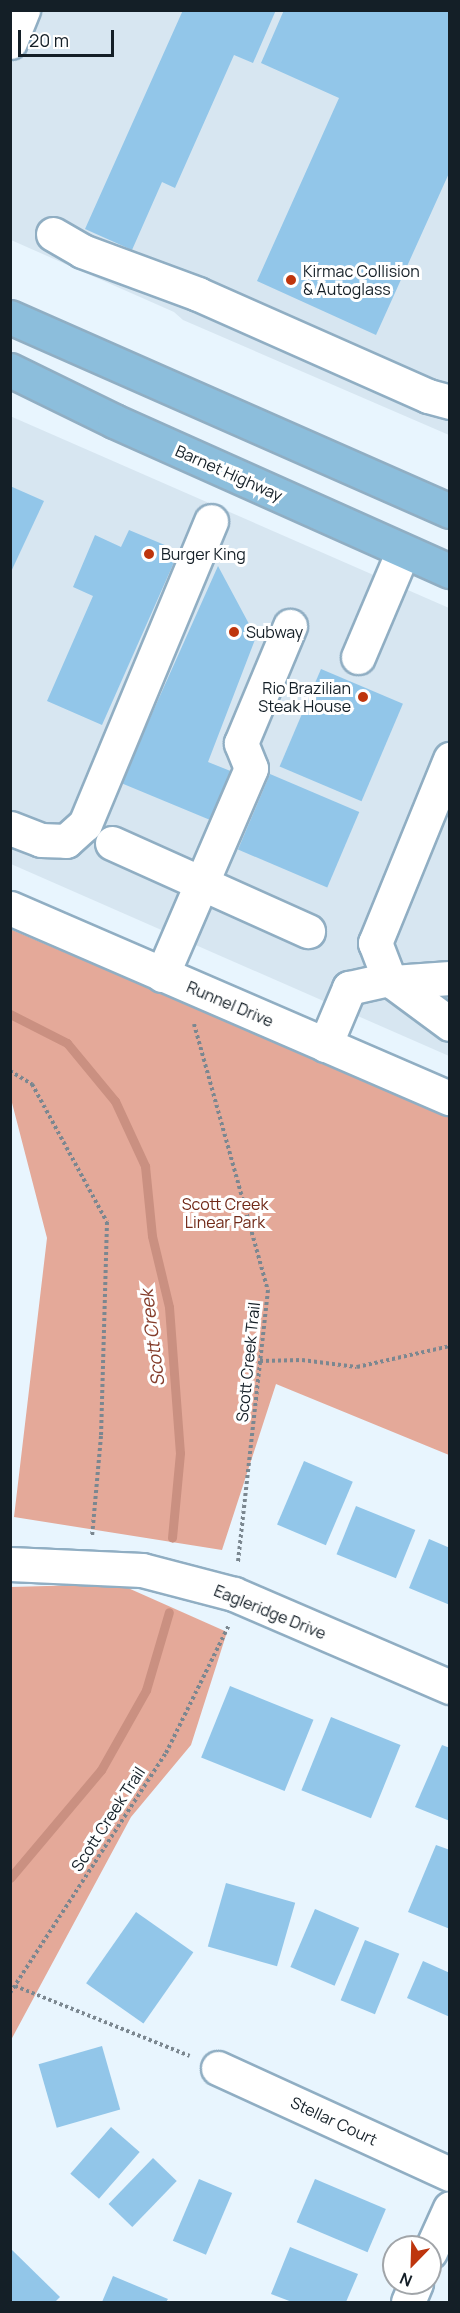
<!DOCTYPE html>
<html>
<head>
<meta charset="utf-8">
<style>
	body { margin:0 }
	#map { position:relative; width:460px; height:2313px; overflow:hidden; background:#e8f5fe; font-family:Manrope,sans-serif }
	div>[style] { position:absolute }
	[style*='--x'] { left:calc(var(--x)*1px); top:calc(var(--y)*1px); width:calc(var(--w)*1px); rotate:calc(var(--a)*1deg) }
	.built>* { inset:0; background:#d7e6f1 }
	.forest>* { inset:0; background:#e4a999 }
	.stream>* { height:9px; margin:-4.5px; padding:0 4.5px; transform-origin:4.5px; border-radius:4.5px; background:#ca9081 }
	.building>* { inset:0; background:#92c6e9; transform-origin:0 0 }
	.path>* { height:4px; margin-top:-2px; transform-origin:0; background:repeating-linear-gradient(90deg,#7b8790 0 3px,transparent 0 6px) }
	.roads { filter:drop-shadow(2px 0 #90aec3) drop-shadow(-2px 0 #90aec3) drop-shadow(0 2px #90aec3) drop-shadow(0 -2px #90aec3) }
	.minor>* { height:33px; margin:-16.5px; padding:0 16.5px; transform-origin:16.5px; border-radius:16.5px; background:#fff }
	.major>* { height:33px; margin:-16.5px; padding:0 16.5px; transform-origin:16.5px; border-radius:16.5px; background:#8cbedc }
	.dots>* { width:16px; height:16px; translate:-50% -50%; box-sizing:border-box; border:3px solid #fff; border-radius:50% }
	span { translate:-50% -50%; white-space:nowrap; text-align:center; line-height:1.15; -webkit-text-stroke:6px #fff; paint-order:stroke }
	.poi-label { font-size:16px; color:#141f27 }
	.left { translate:0 -50%; text-align:left }
	.right { translate:-100% -50%; text-align:right }
	.street-label { font-size:16px; color:#141f27 }
	.park-label { font-size:16px; color:#712a19 }
	.water-label { font-size:18px; color:#843c2a; font-style:italic }
	.frame { position:absolute; inset:0; border:12px solid #141f27; pointer-events:none }
	.north { position:absolute; left:382px; top:2235px; width:60px; height:60px; box-sizing:border-box; background:#fff; border:2px solid #a1a5a9; border-radius:50%; rotate:203deg; font-size:16px; font-weight:700; line-height:24px; text-align:center; color:#141f27 }
	.north::after { content:''; display:block; margin:auto; width:21px; height:27px; background:#be350d; clip-path:polygon(50% 0,100% 100%,50% 72%,0 100%) }
	.scale { position:absolute; left:18px; top:30px; width:96px; height:27px; box-sizing:border-box; border:3px solid #141f27; border-top:0; padding-left:8px; font-size:18px; line-height:21px; white-space:nowrap; color:#141f27; -webkit-text-stroke:4px #fff; paint-order:stroke }
</style>
</head>
<body>
<div id="map">
	<div class="built">
		<i style="clip-path:polygon(11px 11px,449px 11px,449px 435px,183px 320px,174px 312px,11px 240px)"></i>
		<i style="clip-path:polygon(10px 416px,449px 608px,449px 1056px,11px 864px)"></i>
	</div>
	<div class="forest">
		<i style="clip-path:polygon(10px 929px,449px 1116px,449px 1455px,276px 1384px,222px 1550px,14px 1517px,47px 1238px,11px 1099px)"></i>
		<i style="clip-path:polygon(119px 1584px,227px 1632px,191px 1745px,131px 1817px,11px 2040px,11px 1587px)"></i>
	</div>
	<div class="stream">
		<i style="--x:10;--y:1014;--w:64;--a:27"></i>
		<i style="--x:67;--y:1043;--w:75;--a:50.4"></i>
		<i style="--x:115;--y:1101;--w:72;--a:65.2"></i>
		<i style="--x:145;--y:1166;--w:70;--a:84.3"></i>
		<i style="--x:152;--y:1236;--w:73;--a:76.5"></i>
		<i style="--x:169;--y:1307;--w:146;--a:85.7"></i>
		<i style="--x:180;--y:1453;--w:85;--a:95.4"></i>
		<i style="--x:10;--y:1878;--w:141;--a:-49.9"></i>
		<i style="--x:101;--y:1770;--w:92;--a:-60.6"></i>
		<i style="--x:146;--y:1690;--w:81;--a:-73.6"></i>
	</div>
	<div class="building">
		<i style="clip-path:polygon(183px 10px,276px 10px,253px 63px,234px 55px,175px 188px,162px 182px,132px 250px,85px 229px)"></i>
		<i style="clip-path:polygon(284px 10px,450px 10px,450px 171px,376px 335px,257px 281px,339px 98px,261px 63px)"></i>
		<i style="clip-path:polygon(10px 486px,44px 501px,10px 574px)"></i>
		<i style="clip-path:polygon(129px 530px,179px 551px,102px 725px,47px 701px,93px 596px,73px 587px,95px 535px,121px 547px)"></i>
		<i style="clip-path:polygon(218px 566px,256px 637px,208px 762px,233px 772px,215px 822px,121px 783px)"></i>
		<i style="left:321px;top:669px;width:89px;height:106px;rotate:23deg"></i>
		<i style="left:270px;top:774px;width:97px;height:82px;rotate:23deg"></i>
		<i style="left:304px;top:1461px;width:53px;height:69px;rotate:23deg"></i>
		<i style="left:356px;top:1506px;width:64px;height:52px;rotate:22deg"></i>
		<i style="clip-path:polygon(429px 1539px,450px 1548px,450px 1605px,409px 1588px)"></i>
		<i style="left:230px;top:1686px;width:90px;height:77px;rotate:22deg"></i>
		<i style="left:331px;top:1717px;width:75px;height:79px;rotate:22deg"></i>
		<i style="clip-path:polygon(442px 1745px,450px 1748px,450px 1821px,415px 1807px)"></i>
		<i style="clip-path:polygon(436px 1845px,450px 1850px,450px 1929px,408px 1912px)"></i>
		<i style="left:226px;top:1883px;width:72px;height:66px;rotate:16deg"></i>
		<i style="left:315px;top:1909px;width:48px;height:63px;rotate:23deg"></i>
		<i style="left:136px;top:1912px;width:70px;height:87px;rotate:35deg"></i>
		<i style="left:365px;top:1940px;width:37px;height:65px;rotate:22deg"></i>
		<i style="clip-path:polygon(423px 1961px,450px 1973px,450px 2017px,407px 1998px)"></i>
		<i style="left:102px;top:2046px;width:66px;height:66px;rotate:74deg"></i>
		<i style="left:111px;top:2127px;width:38px;height:62px;rotate:41deg"></i>
		<i style="left:153px;top:2158px;width:33px;height:64px;rotate:44deg"></i>
		<i style="left:199px;top:2179px;width:36px;height:67px;rotate:23deg"></i>
		<i style="left:315px;top:2179px;width:77px;height:47px;rotate:23deg"></i>
		<i style="clip-path:polygon(290px 2247px,358px 2274px,346px 2302px,292px 2302px,271px 2294px)"></i>
		<i style="clip-path:polygon(10px 2248px,60px 2297px,55px 2302px,10px 2302px)"></i>
		<i style="clip-path:polygon(113px 2276px,168px 2299px,166px 2302px,102px 2302px)"></i>
	</div>
	<div class="path">
		<i style="--x:194;--y:1024;--w:276;--a:74.5"></i>
		<i style="--x:268;--y:1290;--w:275;--a:96.3"></i>
		<i style="--x:10;--y:1071;--w:26;--a:31"></i>
		<i style="--x:32;--y:1084;--w:157;--a:61.5"></i>
		<i style="--x:107;--y:1222;--w:214;--a:91.6"></i>
		<i style="--x:101;--y:1436;--w:100;--a:95.1"></i>
		<i style="--x:260;--y:1361;--w:42;--a:-1.4"></i>
		<i style="--x:302;--y:1360;--w:55;--a:7.3"></i>
		<i style="--x:357;--y:1367;--w:95;--a:-12.7"></i>
		<i style="--x:15;--y:1986;--w:188;--a:21.8"></i>
		<i style="--x:10;--y:1993;--w:286;--a:-57"></i>
		<i style="--x:166;--y:1753;--w:143;--a:-63.8"></i>
	</div>
	<div class="roads">
		<div class="minor">
			<i style="--x:10;--y:42;--w:35;--a:-68"></i>
			<i style="--x:53;--y:234;--w:34;--a:30"></i>
			<i style="--x:82;--y:251;--w:124;--a:20.3"></i>
			<i style="--x:198;--y:294;--w:252;--a:23.9"></i>
			<i style="--x:428;--y:396;--w:23;--a:15"></i>
			<i style="--x:358;--y:657;--w:115;--a:-67"></i>
			<i style="--x:10;--y:828;--w:33;--a:21"></i>
			<i style="--x:41;--y:840;--w:25;--a:2"></i>
			<i style="--x:66;--y:841;--w:25;--a:-42"></i>
			<i style="--x:85;--y:824;--w:328;--a:-67.4"></i>
			<i style="--x:112;--y:843;--w:215;--a:24.2"></i>
			<i style="--x:10;--y:908;--w:479;--a:23.4"></i>
			<i style="--x:162;--y:975;--w:225;--a:-66.7"></i>
			<i style="--x:251;--y:768;--w:27;--a:-112"></i>
			<i style="--x:241;--y:743;--w:127;--a:-67.3"></i>
			<i style="--x:389;--y:979;--w:76;--a:36.4"></i>
			<i style="--x:393;--y:982;--w:57;--a:-4"></i>
			<i style="--x:325;--y:1045;--w:62;--a:-67.2"></i>
			<i style="--x:349;--y:988;--w:41;--a:-12.7"></i>
			<i style="--x:389;--y:979;--w:39;--a:-111"></i>
			<i style="--x:375;--y:943;--w:199;--a:-67.8"></i>
			<i style="--x:10;--y:1564;--w:132;--a:2.6"></i>
			<i style="--x:142;--y:1570;--w:95;--a:14.6"></i>
			<i style="--x:234;--y:1594;--w:235;--a:23.3"></i>
			<i style="--x:218;--y:2068;--w:255;--a:24.6"></i>
			<i style="--x:430;--y:2252;--w:48;--a:-65.6"></i>
			<i style="--x:408;--y:2302;--w:21;--a:-67"></i>
		</div>
		<div class="major">
			<i style="--x:10;--y:317;--w:481;--a:23.8"></i>
			<i style="--x:10;--y:370;--w:116;--a:26.1"></i>
			<i style="--x:114;--y:421;--w:368;--a:24.1"></i>
		</div>
	</div>
	<div class="dots">
		<i style="left:291px;top:280px;background:#be350d"></i>
		<i style="left:149px;top:554px;background:#be350d"></i>
		<i style="left:234px;top:632px;background:#be350d"></i>
		<i style="left:363px;top:697px;background:#be350d"></i>
	</div>
	<div class="poi-label">
		<span class="left" style="left:303px;top:280px">Kirmac Collision<br>&amp; Autoglass</span>
		<span class="left" style="left:161px;top:554px">Burger King</span>
		<span class="left" style="left:246px;top:632px">Subway</span>
		<span class="right" style="left:351px;top:697px">Rio Brazilian<br>Steak House</span>
	</div>
	<div class="street-label">
		<span style="left:229px;top:473px;rotate:24deg">Barnet Highway</span>
		<span style="left:230px;top:1004px;rotate:23deg">Runnel Drive</span>
		<span style="left:248px;top:1362px;rotate:-84deg">Scott Creek Trail</span>
		<span style="left:270px;top:1612px;rotate:22deg">Eagleridge Drive</span>
		<span style="left:108px;top:1819px;rotate:-57deg">Scott Creek Trail</span>
		<span style="left:334px;top:2121px;rotate:25deg">Stellar Court</span>
	</div>
	<div class="park-label">
		<span style="left:225px;top:1213px">Scott Creek<br>Linear Park</span>
	</div>
	<div class="water-label">
		<span style="left:152px;top:1338px;rotate:-97deg">Scott Creek</span>
	</div>
	<div class="frame"></div>
	<div class="north">N</div>
	<div class="scale">20 m</div>
</div>
</body>
</html>
